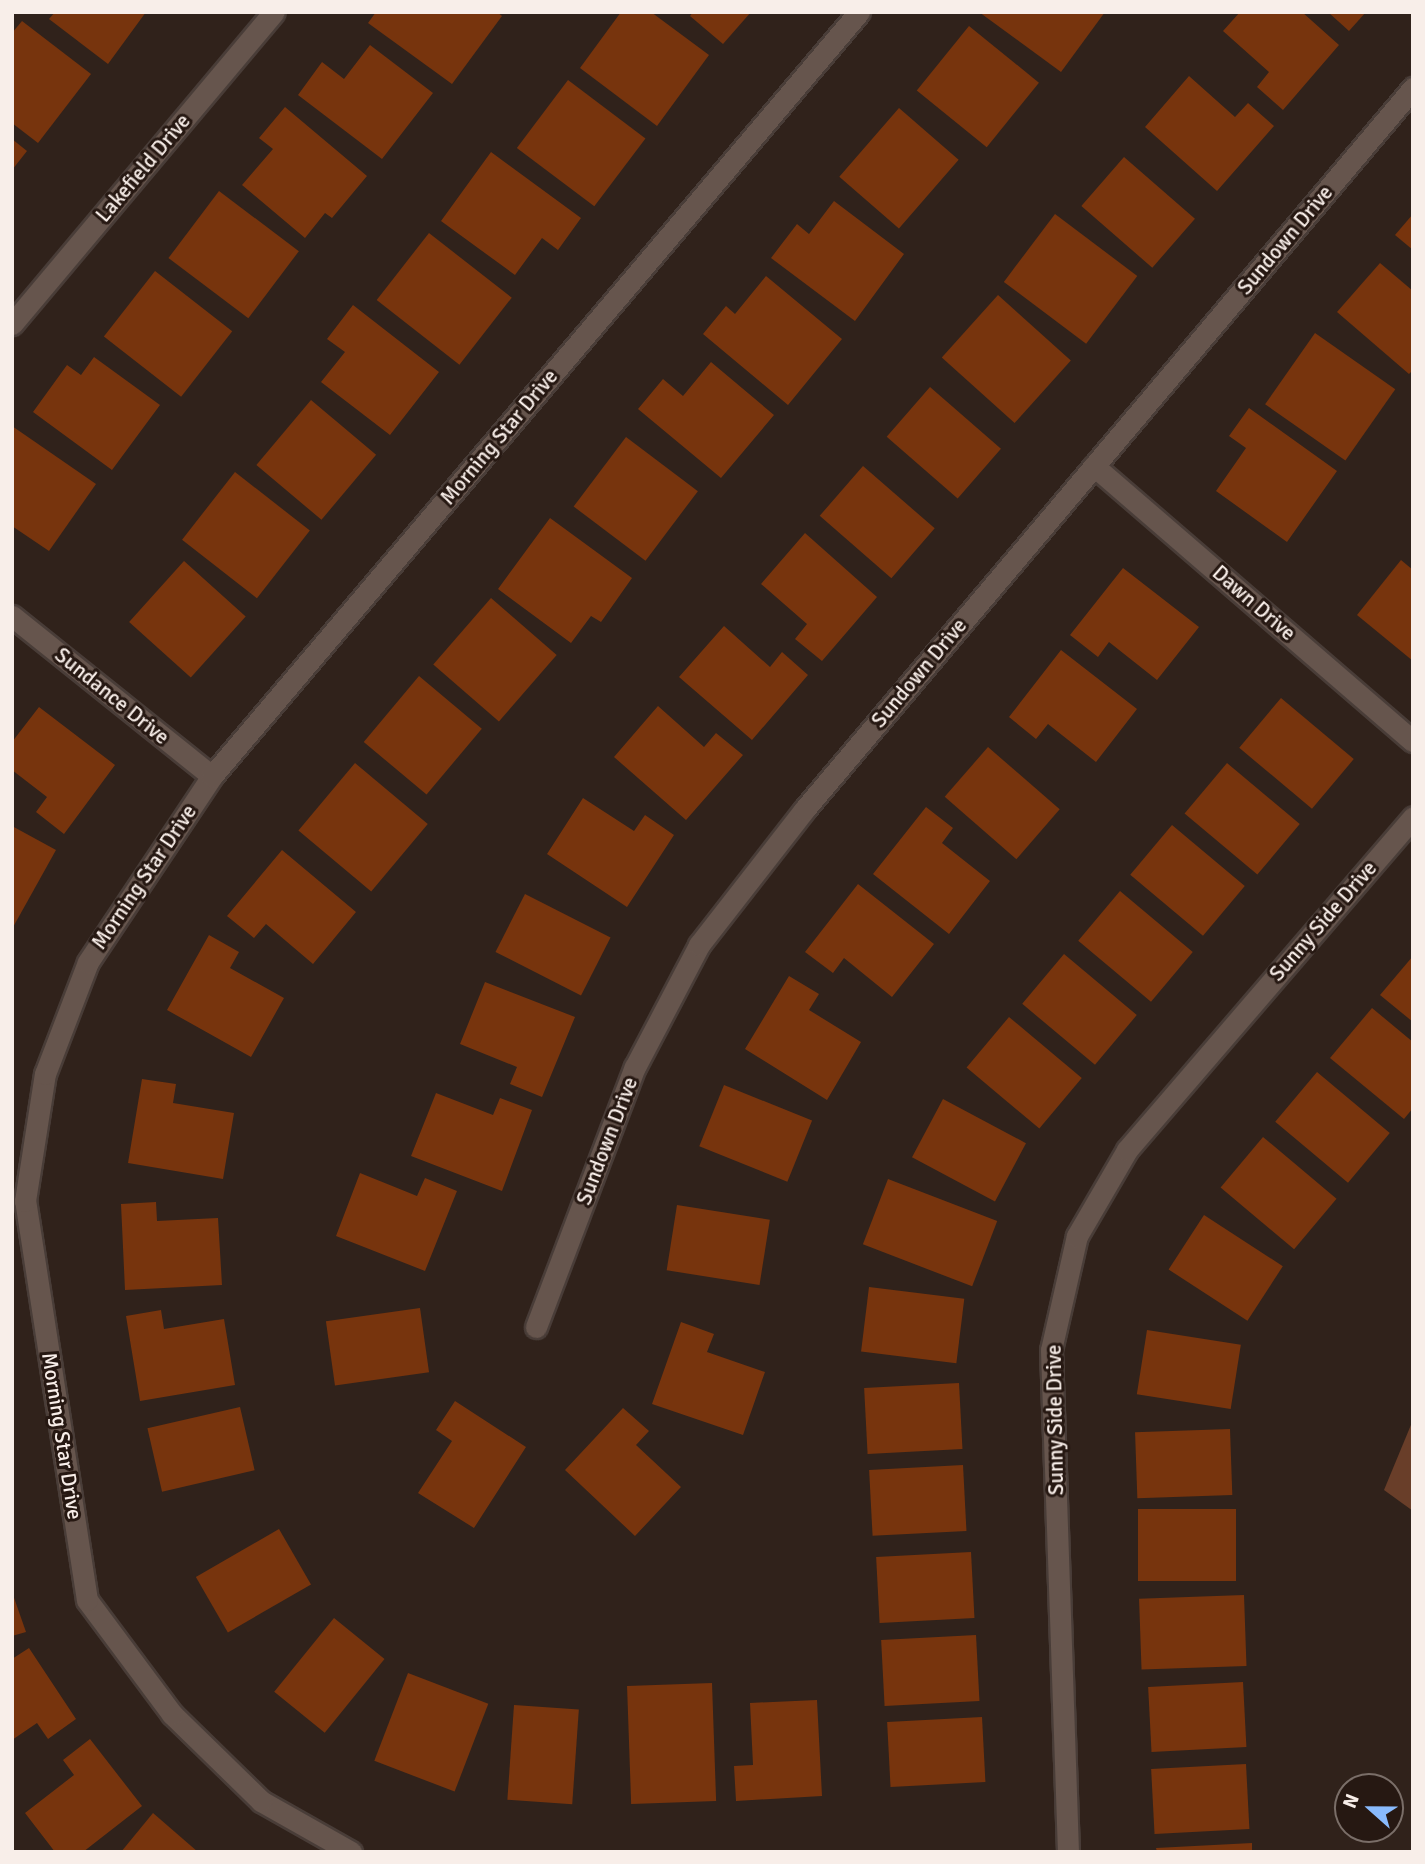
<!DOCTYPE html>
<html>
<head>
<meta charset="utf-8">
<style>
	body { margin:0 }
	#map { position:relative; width:1425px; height:1864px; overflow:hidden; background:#30221b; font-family:Signika,sans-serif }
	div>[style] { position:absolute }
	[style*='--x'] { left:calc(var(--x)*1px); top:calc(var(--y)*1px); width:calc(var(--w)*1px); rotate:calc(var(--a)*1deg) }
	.green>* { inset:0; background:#693e29 }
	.building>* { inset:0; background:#77340d; transform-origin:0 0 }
	.roads { filter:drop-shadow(2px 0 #493d38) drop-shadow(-2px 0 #493d38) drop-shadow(0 2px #493d38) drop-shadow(0 -2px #493d38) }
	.street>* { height:21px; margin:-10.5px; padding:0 10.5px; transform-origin:10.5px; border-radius:10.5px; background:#66554d }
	span { translate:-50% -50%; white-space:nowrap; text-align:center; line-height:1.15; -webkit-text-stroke:6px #261812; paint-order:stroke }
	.street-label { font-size:21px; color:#f8eee9 }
	.frame { position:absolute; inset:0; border:14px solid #f8eee9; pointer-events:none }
	.north { position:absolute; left:1334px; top:1773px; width:70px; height:70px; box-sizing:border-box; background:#261812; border:2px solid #7a6e68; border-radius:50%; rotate:291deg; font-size:19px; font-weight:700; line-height:28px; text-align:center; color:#f8eee9 }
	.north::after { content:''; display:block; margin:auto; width:24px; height:32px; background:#89bafc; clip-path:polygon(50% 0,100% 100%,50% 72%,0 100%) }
</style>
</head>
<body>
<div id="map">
	<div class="green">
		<i style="clip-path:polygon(1413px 1420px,1413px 1511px,1384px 1490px)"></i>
	</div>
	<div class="building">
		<i style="clip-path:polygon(55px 12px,146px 12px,108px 64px,49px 19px)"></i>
		<i style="clip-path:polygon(376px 12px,497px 12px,502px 16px,452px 84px,368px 23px)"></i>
		<i style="clip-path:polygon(621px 12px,651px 12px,709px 55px,657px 126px,580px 68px)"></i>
		<i style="clip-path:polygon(693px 12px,751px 12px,723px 44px,690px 16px)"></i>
		<i style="clip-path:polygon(979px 12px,1105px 12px,1061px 72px)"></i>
		<i style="clip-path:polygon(1240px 12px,1302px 12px,1339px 45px,1283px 110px,1257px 87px,1269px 72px,1223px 31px)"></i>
		<i style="clip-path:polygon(1328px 12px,1366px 12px,1349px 31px)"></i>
		<i style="clip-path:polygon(22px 21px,91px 74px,38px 143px,12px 123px,12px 33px)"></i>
		<i style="left:969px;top:26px;width:90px;height:83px;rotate:39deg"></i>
		<i style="clip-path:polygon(370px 45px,433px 93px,382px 159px,298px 95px,322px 62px,344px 79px)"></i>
		<i style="clip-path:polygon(1189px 76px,1235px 117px,1248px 103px,1274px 126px,1217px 191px,1145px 127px)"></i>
		<i style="left:568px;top:80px;width:97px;height:85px;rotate:37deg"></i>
		<i style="clip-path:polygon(285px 107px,367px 176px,332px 218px,325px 213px,305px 238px,242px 185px,273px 149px,259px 138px)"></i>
		<i style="left:899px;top:108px;width:79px;height:91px;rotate:41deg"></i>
		<i style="clip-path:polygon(12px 139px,27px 151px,12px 170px)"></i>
		<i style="clip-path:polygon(491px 152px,581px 218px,558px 250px,542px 238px,515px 275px,441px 221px)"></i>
		<i style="left:1124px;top:157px;width:94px;height:65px;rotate:41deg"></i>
		<i style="left:219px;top:191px;width:100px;height:84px;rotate:37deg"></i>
		<i style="clip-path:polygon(834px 201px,904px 254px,855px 321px,771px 258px,797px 224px,809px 234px)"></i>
		<i style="left:1055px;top:214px;width:103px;height:85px;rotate:37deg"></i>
		<i style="clip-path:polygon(1413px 214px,1413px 250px,1395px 235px)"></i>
		<i style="left:429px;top:233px;width:105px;height:85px;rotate:38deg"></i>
		<i style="clip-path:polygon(1380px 263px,1413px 291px,1413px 370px,1409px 374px,1337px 312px)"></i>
		<i style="left:155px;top:271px;width:98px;height:83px;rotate:38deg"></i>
		<i style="clip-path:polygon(766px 276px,842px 339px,788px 405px,703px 334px,726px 306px,735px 314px)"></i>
		<i style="left:998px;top:295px;width:98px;height:84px;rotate:42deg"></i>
		<i style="clip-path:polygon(353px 305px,439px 372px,390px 435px,321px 382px,345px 352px,327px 339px)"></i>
		<i style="left:1315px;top:333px;width:98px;height:87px;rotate:35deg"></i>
		<i style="clip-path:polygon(94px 357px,160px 405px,112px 470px,33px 412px,67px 365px,81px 375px)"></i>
		<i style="clip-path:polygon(711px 362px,774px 415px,721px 478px,638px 409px,663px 379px,683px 396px)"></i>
		<i style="left:930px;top:387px;width:94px;height:66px;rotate:41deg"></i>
		<i style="left:311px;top:400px;width:85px;height:85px;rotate:40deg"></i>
		<i style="clip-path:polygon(1249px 408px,1337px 471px,1287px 542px,1216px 491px,1246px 448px,1229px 436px)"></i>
		<i style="clip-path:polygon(12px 426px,96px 484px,49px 551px,12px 526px)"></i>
		<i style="left:626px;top:437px;width:90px;height:87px;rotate:37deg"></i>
		<i style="left:863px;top:466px;width:95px;height:66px;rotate:41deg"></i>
		<i style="left:235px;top:472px;width:95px;height:86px;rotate:38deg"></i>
		<i style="clip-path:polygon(550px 518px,632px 578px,601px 622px,591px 616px,571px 643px,498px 589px)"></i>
		<i style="clip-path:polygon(805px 533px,877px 597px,822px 661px,795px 639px,807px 624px,761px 584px)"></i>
		<i style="clip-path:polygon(1401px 560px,1413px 570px,1413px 661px,1357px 615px)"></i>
		<i style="left:184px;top:561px;width:83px;height:82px;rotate:42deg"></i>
		<i style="clip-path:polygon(1123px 568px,1199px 627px,1157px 680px,1109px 642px,1098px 657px,1070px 635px)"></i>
		<i style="left:491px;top:598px;width:87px;height:88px;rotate:41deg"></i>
		<i style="clip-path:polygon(724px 626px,770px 667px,782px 652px,808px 675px,752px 740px,679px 677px)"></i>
		<i style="clip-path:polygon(1061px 650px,1137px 709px,1096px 762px,1048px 724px,1036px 739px,1009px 717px)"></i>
		<i style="left:419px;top:676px;width:82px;height:86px;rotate:40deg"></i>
		<i style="left:1281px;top:698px;width:95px;height:65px;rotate:40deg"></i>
		<i style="clip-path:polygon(658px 706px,704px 747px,716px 733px,743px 755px,686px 820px,614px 757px)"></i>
		<i style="clip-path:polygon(39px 707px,115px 765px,64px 834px,36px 812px,47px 797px,12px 770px,12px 742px)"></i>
		<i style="left:988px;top:747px;width:95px;height:66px;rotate:41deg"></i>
		<i style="left:355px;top:763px;width:95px;height:88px;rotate:40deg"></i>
		<i style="left:1227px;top:763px;width:95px;height:66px;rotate:40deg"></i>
		<i style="clip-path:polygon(583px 798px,634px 831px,645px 815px,674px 835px,627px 907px,547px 854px)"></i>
		<i style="clip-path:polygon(926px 807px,953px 828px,942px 843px,990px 881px,949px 934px,873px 874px)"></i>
		<i style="left:1172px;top:825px;width:95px;height:65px;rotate:40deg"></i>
		<i style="clip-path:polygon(12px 826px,56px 850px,12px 929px)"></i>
		<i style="clip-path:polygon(282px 850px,356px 912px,313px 964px,266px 924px,254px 938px,227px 916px)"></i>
		<i style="clip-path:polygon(858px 884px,934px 944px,892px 997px,844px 958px,833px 973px,805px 952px)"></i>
		<i style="left:1120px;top:891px;width:95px;height:65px;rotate:40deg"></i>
		<i style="left:525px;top:894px;width:96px;height:65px;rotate:27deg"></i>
		<i style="clip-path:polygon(209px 935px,239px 952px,230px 968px,284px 998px,251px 1057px,167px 1010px)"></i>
		<i style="left:1064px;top:954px;width:95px;height:65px;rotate:40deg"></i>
		<i style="clip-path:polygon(1413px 956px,1413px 1022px,1380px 995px)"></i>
		<i style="clip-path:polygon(789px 976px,819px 994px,809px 1010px,861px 1042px,827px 1100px,745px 1049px)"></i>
		<i style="clip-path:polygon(485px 982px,575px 1017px,542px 1097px,510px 1084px,517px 1067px,460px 1044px)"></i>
		<i style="clip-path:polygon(1372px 1008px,1413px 1042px,1413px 1108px,1404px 1119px,1330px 1058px)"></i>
		<i style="left:1009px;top:1017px;width:95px;height:66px;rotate:40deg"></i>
		<i style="left:1317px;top:1072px;width:95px;height:65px;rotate:40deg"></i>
		<i style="clip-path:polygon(142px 1079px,176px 1084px,173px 1103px,234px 1113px,223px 1179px,128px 1163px)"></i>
		<i style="left:724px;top:1085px;width:95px;height:66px;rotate:22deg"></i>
		<i style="clip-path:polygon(436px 1093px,493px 1115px,500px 1098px,532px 1110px,502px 1191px,411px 1156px)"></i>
		<i style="left:943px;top:1099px;width:94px;height:66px;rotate:28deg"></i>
		<i style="left:1263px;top:1137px;width:96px;height:66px;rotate:40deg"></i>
		<i style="clip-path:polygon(360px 1173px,417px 1196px,425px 1178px,457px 1191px,425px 1271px,336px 1236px)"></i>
		<i style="left:888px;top:1179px;width:117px;height:70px;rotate:21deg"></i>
		<i style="clip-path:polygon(156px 1202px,157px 1221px,218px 1218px,222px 1285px,125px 1290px,121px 1204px)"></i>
		<i style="left:677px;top:1205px;width:94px;height:66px;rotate:9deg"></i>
		<i style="left:1204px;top:1215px;width:94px;height:65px;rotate:33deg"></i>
		<i style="left:869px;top:1287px;width:96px;height:65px;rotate:7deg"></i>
		<i style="left:420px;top:1308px;width:65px;height:95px;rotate:82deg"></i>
		<i style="clip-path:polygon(161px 1310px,164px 1329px,224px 1319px,235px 1385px,140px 1401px,126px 1316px)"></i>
		<i style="clip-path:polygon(681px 1322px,714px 1334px,707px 1352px,765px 1372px,743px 1435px,652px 1404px)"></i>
		<i style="left:1147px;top:1330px;width:95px;height:65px;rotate:9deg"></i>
		<i style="left:959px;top:1383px;width:66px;height:95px;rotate:87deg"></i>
		<i style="clip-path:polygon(455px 1401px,526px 1447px,474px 1528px,418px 1493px,452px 1441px,436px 1430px)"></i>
		<i style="left:240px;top:1407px;width:65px;height:95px;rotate:77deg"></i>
		<i style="clip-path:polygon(623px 1408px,649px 1431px,636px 1445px,681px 1487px,635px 1536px,565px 1470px)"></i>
		<i style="left:1230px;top:1429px;width:66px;height:95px;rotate:88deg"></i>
		<i style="left:963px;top:1465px;width:66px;height:94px;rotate:87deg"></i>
		<i style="left:1138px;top:1509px;width:98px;height:72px"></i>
		<i style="left:279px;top:1529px;width:64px;height:96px;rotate:60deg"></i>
		<i style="left:971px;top:1552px;width:66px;height:95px;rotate:87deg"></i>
		<i style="clip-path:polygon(12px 1592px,26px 1632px,12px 1636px)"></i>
		<i style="left:1244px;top:1595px;width:71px;height:105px;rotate:88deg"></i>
		<i style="left:334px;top:1618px;width:65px;height:95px;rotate:39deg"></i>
		<i style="left:976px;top:1635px;width:66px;height:95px;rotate:87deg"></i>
		<i style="clip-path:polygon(29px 1648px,76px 1719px,48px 1739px,37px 1723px,12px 1740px,12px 1659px)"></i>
		<i style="left:408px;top:1673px;width:86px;height:94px;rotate:21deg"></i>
		<i style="left:1243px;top:1682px;width:65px;height:95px;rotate:87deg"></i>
		<i style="left:712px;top:1683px;width:118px;height:85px;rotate:88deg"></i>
		<i style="clip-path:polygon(817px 1700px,822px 1796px,736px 1801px,734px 1766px,753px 1765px,750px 1703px)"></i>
		<i style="left:514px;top:1705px;width:65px;height:95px;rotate:4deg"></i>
		<i style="left:982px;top:1717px;width:65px;height:95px;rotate:87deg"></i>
		<i style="clip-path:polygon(90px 1739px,142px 1806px,83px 1852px,55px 1852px,25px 1813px,74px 1775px,63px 1760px)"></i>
		<i style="left:1246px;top:1764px;width:65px;height:95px;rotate:87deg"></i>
		<i style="clip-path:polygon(153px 1813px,198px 1852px,121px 1852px)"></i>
		<i style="clip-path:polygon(1252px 1843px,1252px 1852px,1157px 1852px,1156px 1848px)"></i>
	</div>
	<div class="roads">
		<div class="street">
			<i style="--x:12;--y:324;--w:407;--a:-50"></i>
			<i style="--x:1094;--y:466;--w:421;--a:40.8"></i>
			<i style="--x:12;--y:616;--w:256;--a:38.7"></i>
			<i style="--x:536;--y:1327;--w:278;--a:-69.2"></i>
			<i style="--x:635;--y:1067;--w:138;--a:-62.3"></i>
			<i style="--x:699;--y:945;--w:171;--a:-52.1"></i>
			<i style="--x:804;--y:810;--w:945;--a:-49.85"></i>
			<i style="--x:351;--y:1852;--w:103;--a:-150.5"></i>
			<i style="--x:261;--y:1801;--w:124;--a:-135.7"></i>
			<i style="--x:172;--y:1714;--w:142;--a:-126.7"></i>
			<i style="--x:87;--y:1600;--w:404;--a:-98.8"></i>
			<i style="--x:25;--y:1201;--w:129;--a:-81.1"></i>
			<i style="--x:45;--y:1074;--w:120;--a:-69"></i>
			<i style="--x:88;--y:962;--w:224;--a:-56.3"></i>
			<i style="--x:212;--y:776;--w:1001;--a:-49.74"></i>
			<i style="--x:1068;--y:1852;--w:502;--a:-91.94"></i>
			<i style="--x:1051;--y:1350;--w:117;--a:-77.2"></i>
			<i style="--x:1077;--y:1236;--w:99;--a:-59.8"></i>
			<i style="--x:1127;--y:1150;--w:439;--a:-49.3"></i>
		</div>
	</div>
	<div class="street-label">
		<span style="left:143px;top:168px;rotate:-50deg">Lakefield Drive</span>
		<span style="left:1285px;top:240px;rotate:-50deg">Sundown Drive</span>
		<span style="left:499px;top:437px;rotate:-50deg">Morning Star Drive</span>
		<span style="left:1254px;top:603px;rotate:41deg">Dawn Drive</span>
		<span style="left:919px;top:673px;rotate:-50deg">Sundown Drive</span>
		<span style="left:112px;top:696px;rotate:39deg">Sundance Drive</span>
		<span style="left:144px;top:877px;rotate:-56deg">Morning Star Drive</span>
		<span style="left:1323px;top:921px;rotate:-49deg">Sunny Side Drive</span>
		<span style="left:607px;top:1141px;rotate:-69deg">Sundown Drive</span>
		<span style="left:1055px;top:1420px;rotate:-91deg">Sunny Side Drive</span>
		<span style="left:62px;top:1436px;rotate:81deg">Morning Star Drive</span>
	</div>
	<div class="frame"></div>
	<div class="north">N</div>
</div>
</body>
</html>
